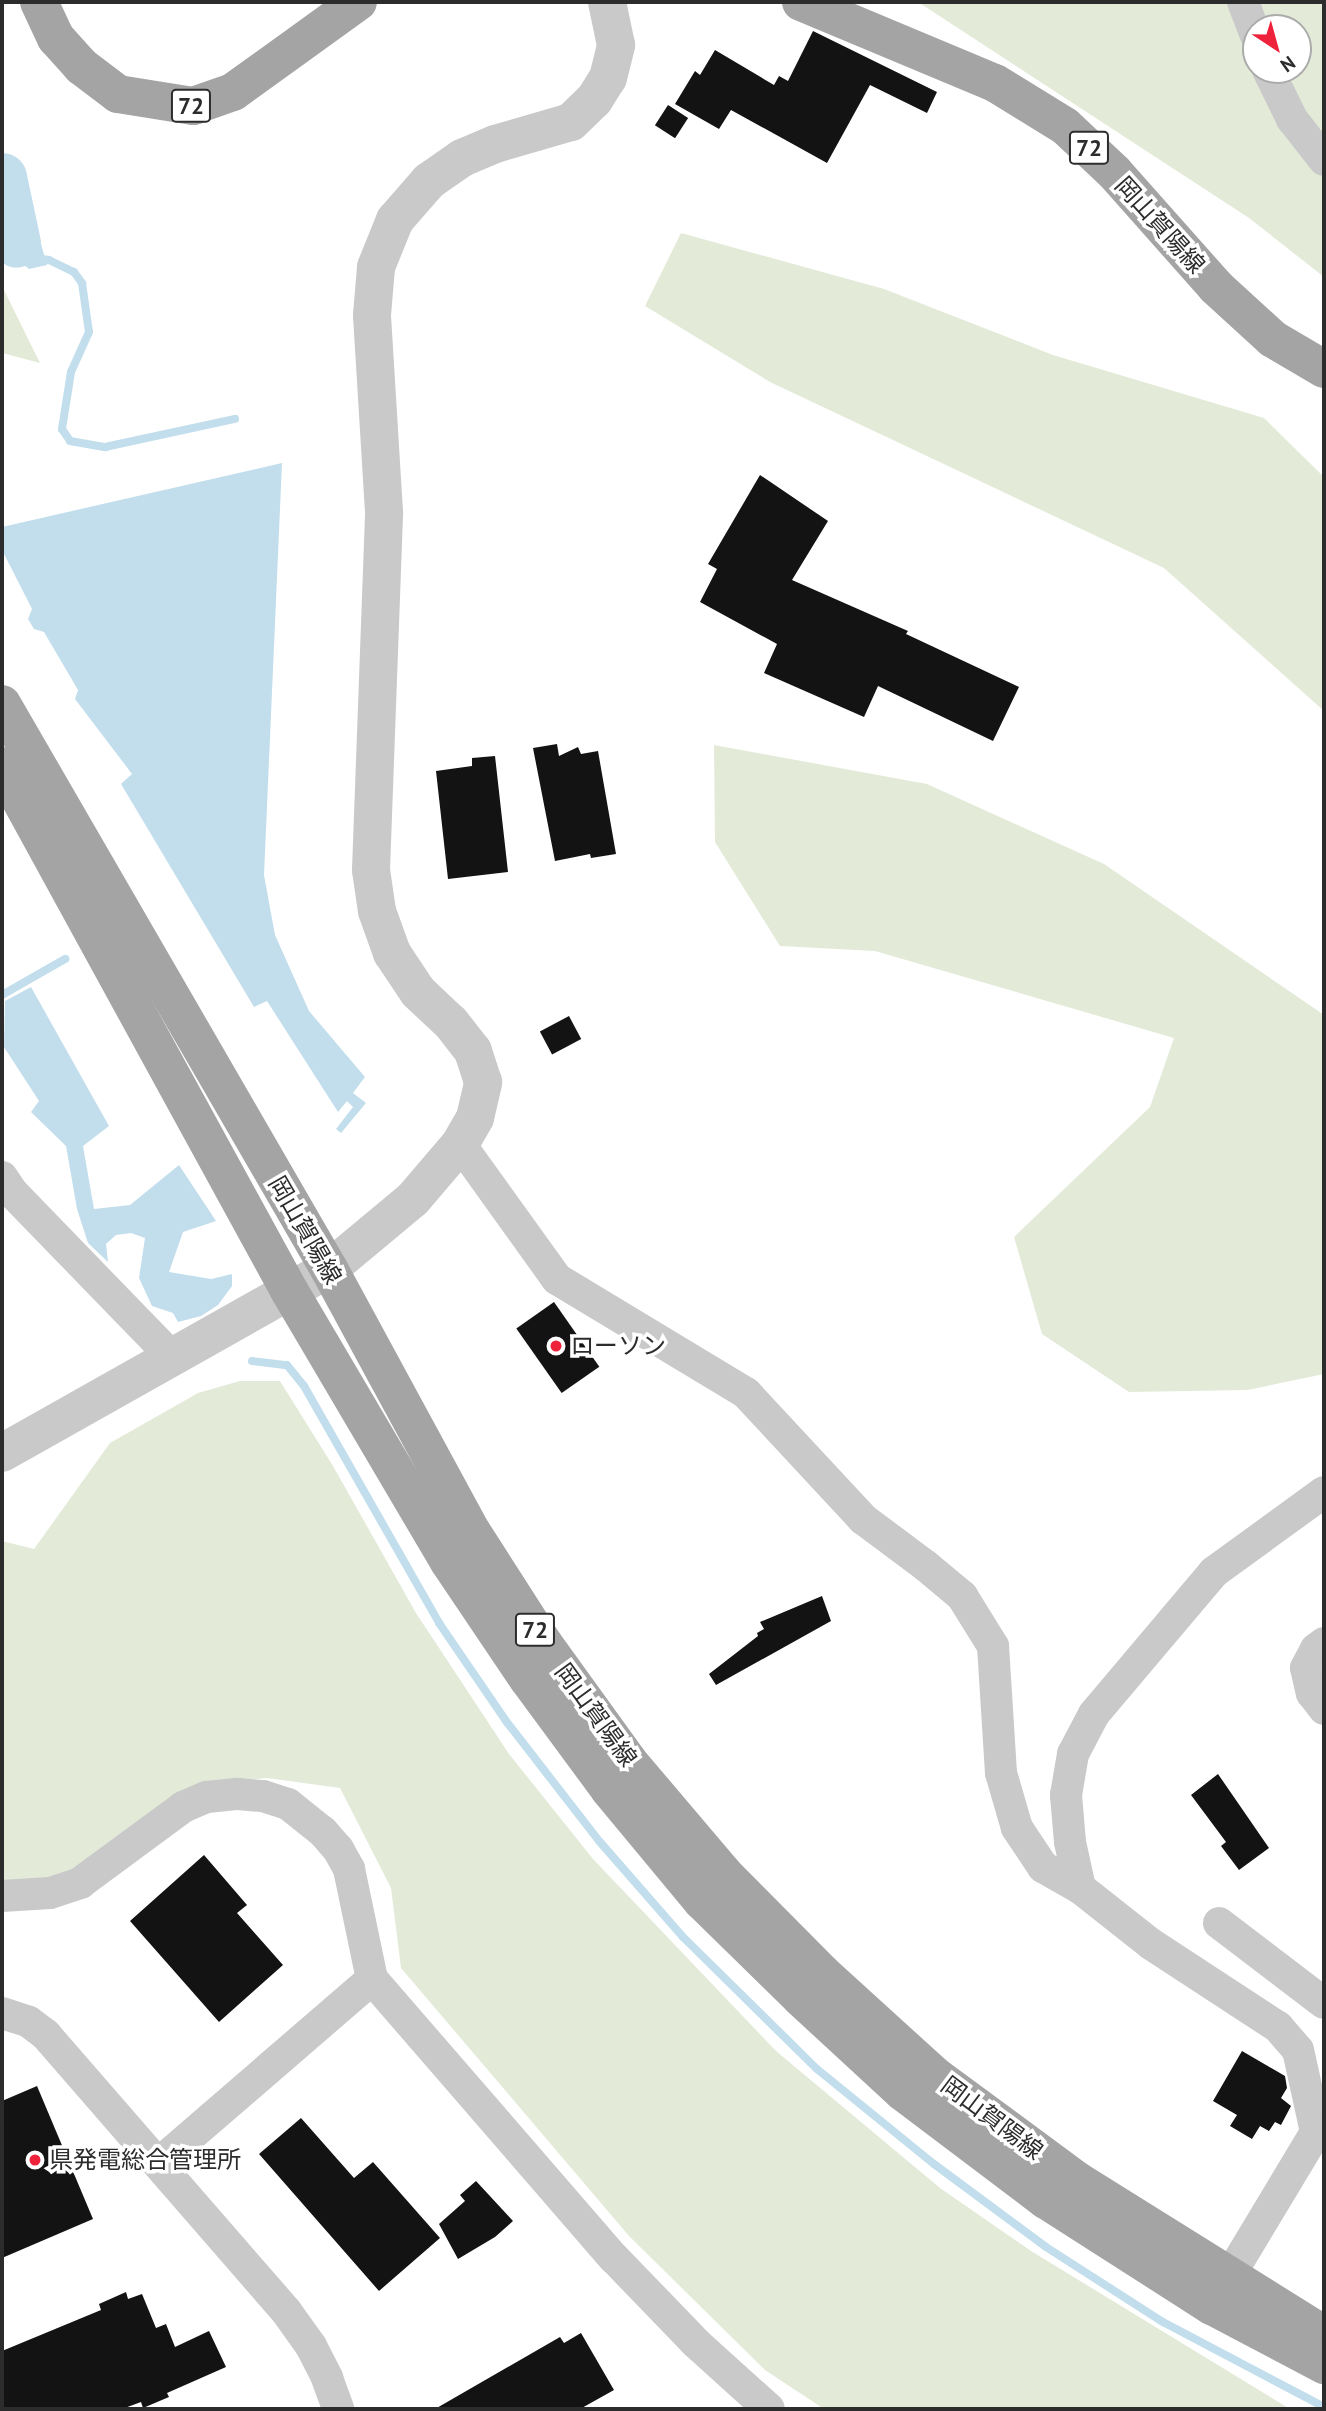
<!DOCTYPE html>
<html>
<head>
<meta charset="utf-8">
<style>
	body { margin:0 }
	#map { position:relative; width:1326px; height:2411px; overflow:hidden; background:#fff; font-family:"PT Sans","Noto Sans JP",sans-serif }
	div>[style] { position:absolute }
	[style*='--x'] { left:calc(var(--x)*1px); top:calc(var(--y)*1px); width:calc(var(--w)*1px); rotate:calc(var(--a)*1deg) }
	.green>* { inset:0; background:#e3ebd8 }
	.water>* { inset:0; background:#c2deec }
	.stream>* { height:8px; margin:-4px; padding:0 4px; transform-origin:4px; border-radius:4px; background:#c2deec }
	.river>* { height:49px; margin:-24.5px; padding:0 24.5px; transform-origin:24.5px; border-radius:24.5px; background:#c2deec }
	.building>* { inset:0; background:#131313; transform-origin:0 0 }
	.minor>* { height:32px; margin:-16px; padding:0 16px; transform-origin:16px; border-radius:16px; background:#c9c9c9 }
	.tertiary>* { height:38px; margin:-19px; padding:0 19px; transform-origin:19px; border-radius:19px; background:#c9c9c9 }
	.primary>* { height:38px; margin:-19px; padding:0 19px; transform-origin:19px; border-radius:19px; background:#a4a4a4 }
	.dots>* { width:19px; height:19px; translate:-50% -50%; box-sizing:border-box; border:4px solid #fff; border-radius:50% }
	span { translate:-50% -50%; white-space:nowrap; text-align:center; line-height:1.15; -webkit-text-stroke:7px #fff; paint-order:stroke }
	.shield-label span { padding:2px 5px; background:#fff; border:2px solid; border-radius:5px; -webkit-text-stroke-width:0 }
	.shield-label { font-size:23px; color:#2c2c2c; font-weight:700 }
	.street-label { font-size:24px; color:#2c2c2c }
	.poi-label { font-size:24px; color:#2c2c2c }
	.left { translate:0 -50%; text-align:left }
	.frame { position:absolute; inset:0; border:4px solid #2c2c2c; pointer-events:none }
	.north { position:absolute; left:1242px; top:14px; width:70px; height:70px; box-sizing:border-box; background:#fff; border:2px solid #ababab; border-radius:50%; rotate:144deg; font-size:19px; font-weight:700; line-height:28px; text-align:center; color:#2c2c2c }
	.north::after { content:''; display:block; margin:auto; width:24px; height:32px; background:#ef223c; clip-path:polygon(50% 0,100% 100%,50% 72%,0 100%) }
</style>
</head>
<body>
<div id="map">
	<div class="green">
		<i style="clip-path:polygon(evenodd,918px 2px,1324px 2px,1324px 277px,1249px 218px,918px 2px,1256px 28px,1298px 28px,1298px 70px,1256px 70px,1256px 28px)"></i>
		<i style="clip-path:polygon(681px 233px,884px 289px,1053px 355px,1264px 418px,1324px 477px,1324px 711px,1164px 568px,770px 382px,645px 306px)"></i>
		<i style="clip-path:polygon(2px 286px,40px 363px,2px 353px)"></i>
		<i style="clip-path:polygon(714px 745px,927px 784px,1104px 864px,1324px 1015px,1324px 1374px,1248px 1390px,1129px 1392px,1042px 1334px,1014px 1237px,1150px 1107px,1174px 1038px,875px 951px,780px 946px,715px 842px)"></i>
		<i style="clip-path:polygon(240px 1381px,280px 1381px,333px 1466px,416px 1613px,509px 1754px,593px 1859px,776px 2051px,940px 2188px,1031px 2251px,1290px 2409px,824px 2409px,765px 2370px,629px 2236px,401px 1968px,391px 1888px,340px 1788px,267px 1778px,197px 1785px,70px 1871px,20px 1884px,2px 1881px,2px 1541px,34px 1549px,110px 1443px,198px 1393px)"></i>
	</div>
	<div class="water">
		<i style="clip-path:polygon(37px 230px,47px 265px,29px 269px,2px 246px,2px 237px)"></i>
		<i style="clip-path:polygon(282px 463px,264px 875px,275px 935px,309px 1011px,365px 1077px,353px 1093px,366px 1103px,341px 1133px,336px 1129px,353px 1107px,347px 1101px,338px 1112px,267px 1001px,254px 1007px,121px 784px,132px 774px,75px 699px,78px 690px,44px 632px,34px 629px,28px 619px,32px 609px,2px 550px,2px 527px)"></i>
		<i style="clip-path:polygon(31px 987px,109px 1126px,83px 1146px,94px 1209px,130px 1205px,179px 1165px,216px 1221px,183px 1232px,169px 1272px,211px 1279px,232px 1274px,232px 1286px,218px 1305px,201px 1316px,178px 1322px,173px 1313px,152px 1306px,139px 1278px,145px 1238px,131px 1233px,116px 1235px,106px 1244px,108px 1262px,88px 1243px,77px 1209px,66px 1146px,31px 1112px,39px 1101px,4px 1047px,5px 1001px)"></i>
	</div>
	<div class="stream">
		<i style="--x:35;--y:258;--w:14;--a:8"></i>
		<i style="--x:49;--y:260;--w:28;--a:26"></i>
		<i style="--x:74;--y:272;--w:14;--a:54"></i>
		<i style="--x:82;--y:283;--w:49;--a:81.9"></i>
		<i style="--x:89;--y:332;--w:44;--a:114.2"></i>
		<i style="--x:71;--y:372;--w:58;--a:99"></i>
		<i style="--x:62;--y:429;--w:14;--a:56"></i>
		<i style="--x:70;--y:441;--w:36;--a:10"></i>
		<i style="--x:105;--y:447;--w:133;--a:-12.2"></i>
		<i style="--x:2;--y:995;--w:73;--a:-29.7"></i>
		<i style="--x:252;--y:1361;--w:35;--a:7"></i>
		<i style="--x:287;--y:1365;--w:27;--a:51"></i>
		<i style="--x:304;--y:1386;--w:273;--a:60.3"></i>
		<i style="--x:439;--y:1623;--w:119;--a:55.6"></i>
		<i style="--x:506;--y:1721;--w:153;--a:52.2"></i>
		<i style="--x:600;--y:1842;--w:126;--a:48.9"></i>
		<i style="--x:683;--y:1937;--w:188;--a:44.6"></i>
		<i style="--x:817;--y:2069;--w:151;--a:39.1"></i>
		<i style="--x:934;--y:2164;--w:139;--a:36.5"></i>
		<i style="--x:1046;--y:2247;--w:139;--a:32.7"></i>
		<i style="--x:1163;--y:2322;--w:182;--a:27.8"></i>
	</div>
	<div class="river">
		<i style="--x:2;--y:177;--w:67;--a:78"></i>
	</div>
	<div class="building">
		<i style="clip-path:polygon(813px 31px,937px 92px,927px 113px,870px 85px,827px 163px,731px 110px,719px 129px,675px 104px,695px 71px,700px 75px,715px 50px,774px 85px,779px 76px,788px 81px)"></i>
		<i style="left:668px;top:105px;width:24px;height:24px;rotate:33deg"></i>
		<i style="clip-path:polygon(760px 475px,828px 521px,792px 580px,908px 631px,906px 634px,1019px 687px,993px 741px,878px 686px,864px 717px,764px 673px,777px 644px,700px 602px,717px 569px,708px 564px)"></i>
		<i style="clip-path:polygon(557px 744px,559px 756px,578px 747px,581px 754px,598px 751px,616px 854px,591px 858px,590px 854px,555px 861px,533px 748px)"></i>
		<i style="clip-path:polygon(495px 756px,508px 872px,448px 879px,436px 771px,472px 766px,472px 758px)"></i>
		<i style="left:569px;top:1016px;width:26px;height:33px;rotate:62deg"></i>
		<i style="left:554px;top:1302px;width:79px;height:46px;rotate:55deg"></i>
		<i style="clip-path:polygon(822px 1596px,831px 1621px,716px 1685px,709px 1674px,758px 1636px,757px 1633px,764px 1629px,760px 1622px)"></i>
		<i style="clip-path:polygon(1218px 1774px,1269px 1848px,1239px 1870px,1221px 1846px,1226px 1842px,1191px 1795px)"></i>
		<i style="clip-path:polygon(204px 1855px,247px 1905px,237px 1913px,283px 1965px,219px 2022px,130px 1921px)"></i>
		<i style="clip-path:polygon(1242px 2051px,1285px 2076px,1287px 2088px,1281px 2098px,1291px 2106px,1281px 2125px,1275px 2122px,1269px 2131px,1260px 2126px,1252px 2139px,1230px 2126px,1237px 2115px,1213px 2101px)"></i>
		<i style="clip-path:polygon(37px 2086px,93px 2219px,2px 2258px,2px 2101px)"></i>
		<i style="clip-path:polygon(301px 2118px,354px 2178px,373px 2162px,440px 2238px,379px 2291px,259px 2154px)"></i>
		<i style="clip-path:polygon(476px 2181px,513px 2221px,495px 2237px,458px 2259px,439px 2224px,465px 2201px,460px 2195px)"></i>
		<i style="clip-path:polygon(126px 2292px,128px 2299px,142px 2294px,156px 2328px,166px 2324px,175px 2347px,209px 2331px,226px 2367px,167px 2393px,169px 2397px,143px 2408px,141px 2402px,122px 2409px,2px 2409px,2px 2351px,101px 2310px,99px 2304px)"></i>
		<i style="clip-path:polygon(581px 2333px,614px 2390px,580px 2409px,435px 2409px,560px 2337px,564px 2343px)"></i>
	</div>
	<div class="minor">
		<i style="--x:1243;--y:2;--w:36;--a:69"></i>
		<i style="--x:1268;--y:70;--w:55;--a:63.9"></i>
		<i style="--x:1292;--y:119;--w:52;--a:52"></i>
		<i style="--x:460;--y:1144;--w:166;--a:54.3"></i>
		<i style="--x:557;--y:1279;--w:221;--a:31.1"></i>
		<i style="--x:746;--y:1393;--w:172;--a:47.1"></i>
		<i style="--x:863;--y:1519;--w:79;--a:36.7"></i>
		<i style="--x:926;--y:1566;--w:47;--a:39.8"></i>
		<i style="--x:962;--y:1596;--w:59;--a:58.2"></i>
		<i style="--x:993;--y:1646;--w:127;--a:86.4"></i>
		<i style="--x:1001;--y:1773;--w:57;--a:73.8"></i>
		<i style="--x:1017;--y:1828;--w:47;--a:56.3"></i>
		<i style="--x:1043;--y:1867;--w:43;--a:29.6"></i>
		<i style="--x:1080;--y:1888;--w:90;--a:38.3"></i>
		<i style="--x:1151;--y:1944;--w:152;--a:33.2"></i>
		<i style="--x:1278;--y:2027;--w:30;--a:49"></i>
		<i style="--x:1298;--y:2050;--w:84;--a:77.6"></i>
		<i style="--x:1316;--y:2132;--w:169;--a:121"></i>
		<i style="--x:2;--y:1177;--w:18;--a:56"></i>
		<i style="--x:12;--y:1192;--w:228;--a:45.9"></i>
		<i style="--x:1324;--y:1643;--w:10;--a:143"></i>
		<i style="--x:1316;--y:1649;--w:21;--a:118"></i>
		<i style="--x:1306;--y:1668;--w:26;--a:77"></i>
		<i style="--x:1312;--y:1693;--w:20;--a:53"></i>
		<i style="--x:1080;--y:1888;--w:47;--a:-102.3"></i>
		<i style="--x:1070;--y:1842;--w:47;--a:-94.9"></i>
		<i style="--x:1066;--y:1795;--w:42;--a:-80.3"></i>
		<i style="--x:1073;--y:1754;--w:45;--a:-62.3"></i>
		<i style="--x:1094;--y:1714;--w:186;--a:-49.8"></i>
		<i style="--x:1214;--y:1572;--w:136;--a:-36"></i>
		<i style="--x:2;--y:1896;--w:48;--a:-3.6"></i>
		<i style="--x:50;--y:1893;--w:32;--a:-18"></i>
		<i style="--x:80;--y:1883;--w:128;--a:-36.4"></i>
		<i style="--x:183;--y:1807;--w:26;--a:-23"></i>
		<i style="--x:207;--y:1797;--w:31;--a:-6"></i>
		<i style="--x:238;--y:1794;--w:25;--a:5"></i>
		<i style="--x:263;--y:1796;--w:26;--a:18"></i>
		<i style="--x:288;--y:1804;--w:45;--a:38.7"></i>
		<i style="--x:323;--y:1832;--w:23;--a:49"></i>
		<i style="--x:338;--y:1849;--w:23;--a:61"></i>
		<i style="--x:349;--y:1869;--w:112;--a:78.2"></i>
		<i style="--x:372;--y:1979;--w:369;--a:49.1"></i>
		<i style="--x:614;--y:2258;--w:118;--a:46"></i>
		<i style="--x:696;--y:2343;--w:98;--a:42.1"></i>
		<i style="--x:1219;--y:1923;--w:132;--a:37.3"></i>
		<i style="--x:2;--y:2013;--w:28;--a:18"></i>
		<i style="--x:29;--y:2022;--w:21;--a:37"></i>
		<i style="--x:46;--y:2035;--w:366;--a:49"></i>
		<i style="--x:286;--y:2311;--w:43;--a:54.5"></i>
		<i style="--x:311;--y:2346;--w:36;--a:63"></i>
		<i style="--x:327;--y:2378;--w:33;--a:70"></i>
		<i style="--x:159;--y:2163;--w:281;--a:-40.8"></i>
	</div>
	<div class="tertiary">
		<i style="--x:2;--y:1453;--w:375;--a:-29.4"></i>
		<i style="--x:329;--y:1269;--w:109;--a:-39.8"></i>
		<i style="--x:413;--y:1199;--w:72;--a:-49.5"></i>
		<i style="--x:460;--y:1144;--w:30;--a:-60"></i>
		<i style="--x:475;--y:1118;--w:37;--a:-77"></i>
		<i style="--x:483;--y:1082;--w:33;--a:-108"></i>
		<i style="--x:473;--y:1051;--w:36;--a:-128"></i>
		<i style="--x:451;--y:1023;--w:45;--a:-136.8"></i>
		<i style="--x:418;--y:992;--w:47;--a:-123.7"></i>
		<i style="--x:392;--y:953;--w:45;--a:-109.7"></i>
		<i style="--x:377;--y:911;--w:41;--a:-98.3"></i>
		<i style="--x:371;--y:870;--w:358;--a:-87.9"></i>
		<i style="--x:384;--y:512;--w:197;--a:-93.5"></i>
		<i style="--x:372;--y:315;--w:48;--a:-85.2"></i>
		<i style="--x:376;--y:267;--w:51;--a:-68"></i>
		<i style="--x:395;--y:220;--w:52;--a:-48.9"></i>
		<i style="--x:429;--y:181;--w:40;--a:-34.9"></i>
		<i style="--x:462;--y:158;--w:36;--a:-23"></i>
		<i style="--x:495;--y:144;--w:79;--a:-16.1"></i>
		<i style="--x:571;--y:122;--w:32;--a:-44"></i>
		<i style="--x:594;--y:100;--w:26;--a:-58"></i>
		<i style="--x:608;--y:78;--w:34;--a:-76"></i>
		<i style="--x:616;--y:45;--w:44;--a:-101.8"></i>
	</div>
	<div class="primary">
		<i style="--x:39;--y:2;--w:40;--a:65"></i>
		<i style="--x:56;--y:38;--w:38;--a:48"></i>
		<i style="--x:81;--y:66;--w:46;--a:37.1"></i>
		<i style="--x:118;--y:94;--w:76;--a:9.1"></i>
		<i style="--x:193;--y:106;--w:42;--a:-19.3"></i>
		<i style="--x:233;--y:92;--w:154;--a:-35.8"></i>
		<i style="--x:801;--y:2;--w:210;--a:22.7"></i>
		<i style="--x:995;--y:83;--w:82;--a:31.6"></i>
		<i style="--x:1065;--y:126;--w:67;--a:43.2"></i>
		<i style="--x:1114;--y:172;--w:154;--a:48.4"></i>
		<i style="--x:1216;--y:287;--w:77;--a:42.4"></i>
		<i style="--x:1273;--y:339;--w:59;--a:30.5"></i>
		<i style="--x:2;--y:704;--w:653;--a:59.94"></i>
		<i style="--x:329;--y:1269;--w:299;--a:61.5"></i>
		<i style="--x:472;--y:1532;--w:133;--a:57.3"></i>
		<i style="--x:544;--y:1644;--w:145;--a:54.2"></i>
		<i style="--x:629;--y:1762;--w:145;--a:49.7"></i>
		<i style="--x:723;--y:1873;--w:141;--a:45.3"></i>
		<i style="--x:822;--y:1973;--w:151;--a:42.3"></i>
		<i style="--x:934;--y:2075;--w:179;--a:36.4"></i>
		<i style="--x:1078;--y:2181;--w:290;--a:32"></i>
		<i style="--x:2;--y:766;--w:600;--a:61.3"></i>
		<i style="--x:290;--y:1292;--w:313;--a:59.5"></i>
		<i style="--x:449;--y:1562;--w:141;--a:56"></i>
		<i style="--x:528;--y:1679;--w:137;--a:53.6"></i>
		<i style="--x:609;--y:1789;--w:146;--a:50.3"></i>
		<i style="--x:702;--y:1901;--w:139;--a:44.4"></i>
		<i style="--x:801;--y:1998;--w:139;--a:42.7"></i>
		<i style="--x:903;--y:2092;--w:179;--a:37.1"></i>
		<i style="--x:1046;--y:2200;--w:197;--a:32.6"></i>
		<i style="--x:1212;--y:2306;--w:127;--a:27.8"></i>
	</div>
	<div class="dots">
		<i style="left:556px;top:1346px;background:#ef223c"></i>
		<i style="left:35px;top:2160px;background:#ef223c"></i>
	</div>
	<div class="shield-label">
		<span style="left:191px;top:106px">72</span>
		<span style="left:1089px;top:148px">72</span>
		<span style="left:535px;top:1630px">72</span>
	</div>
	<div class="street-label">
		<span style="left:1160px;top:225px;rotate:48deg">岡山賀陽線</span>
		<span style="left:305px;top:1230px;rotate:60deg">岡山賀陽線</span>
		<span style="left:596px;top:1715px;rotate:54deg">岡山賀陽線</span>
		<span style="left:992px;top:2118px;rotate:37deg">岡山賀陽線</span>
	</div>
	<div class="poi-label">
		<span class="left" style="left:570px;top:1346px">ローソン</span>
		<span class="left" style="left:49px;top:2160px">県発電総合管理所</span>
	</div>
	<div class="frame"></div>
	<div class="north">N</div>
</div>
</body>
</html>
